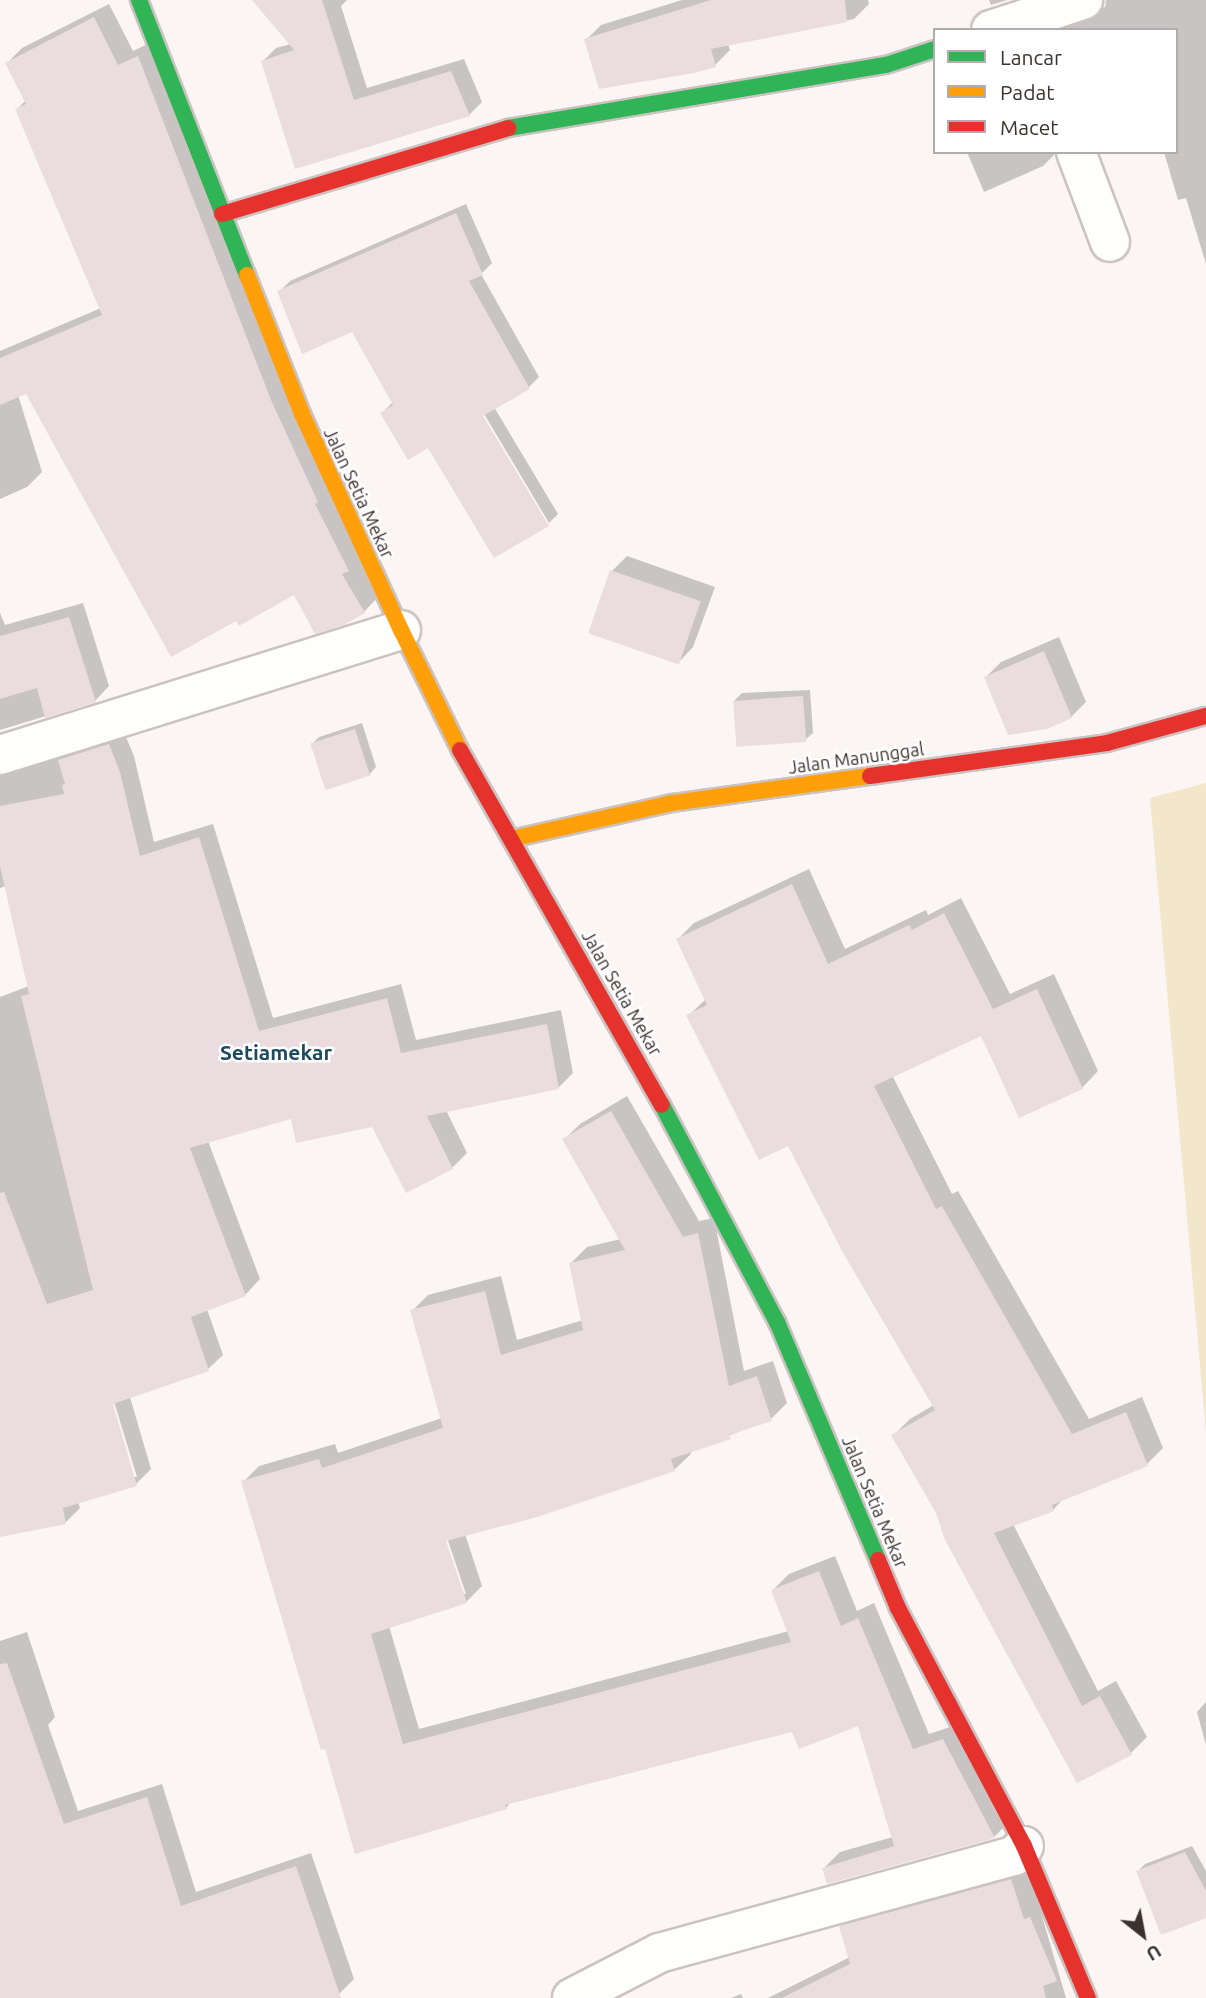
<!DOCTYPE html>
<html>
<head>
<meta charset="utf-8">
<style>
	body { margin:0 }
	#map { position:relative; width:1206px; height:1998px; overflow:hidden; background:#fbf5f4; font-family:Ubuntu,sans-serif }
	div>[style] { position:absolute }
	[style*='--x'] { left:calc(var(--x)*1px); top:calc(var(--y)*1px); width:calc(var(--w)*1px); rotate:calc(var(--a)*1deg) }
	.green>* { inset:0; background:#f2e7ca }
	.shadow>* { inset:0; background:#0003 }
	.building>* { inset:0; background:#eadcdf; transform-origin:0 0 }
	.roads { filter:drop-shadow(2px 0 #cbc3c1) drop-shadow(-2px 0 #cbc3c1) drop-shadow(0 2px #cbc3c1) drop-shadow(0 -2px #cbc3c1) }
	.street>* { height:38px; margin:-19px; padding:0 19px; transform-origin:19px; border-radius:19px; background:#fefefd }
	.fast>* { height:16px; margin:-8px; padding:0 8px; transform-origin:8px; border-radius:8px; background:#30b455 }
	.slow>* { height:16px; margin:-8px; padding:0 8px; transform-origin:8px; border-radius:8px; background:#ff9f0a }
	.jam>* { height:16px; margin:-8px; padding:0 8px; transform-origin:8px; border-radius:8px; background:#e5322d }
	span { translate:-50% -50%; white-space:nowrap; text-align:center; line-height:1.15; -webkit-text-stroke:5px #fff; paint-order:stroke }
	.street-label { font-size:18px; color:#3b312f }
	.quarter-label { font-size:21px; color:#1c4a5e; font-weight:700 }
	.legend { position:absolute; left:933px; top:28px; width:245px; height:126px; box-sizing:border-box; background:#fff; border:2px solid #b1adac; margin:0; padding:9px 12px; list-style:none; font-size:21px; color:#3b312f }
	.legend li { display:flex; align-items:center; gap:14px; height:35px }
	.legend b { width:35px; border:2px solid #b1adac }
	.north { position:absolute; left:1108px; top:1900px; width:70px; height:70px; -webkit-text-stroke:5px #fff; paint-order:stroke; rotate:149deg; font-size:19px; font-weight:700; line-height:28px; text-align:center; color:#3b312f }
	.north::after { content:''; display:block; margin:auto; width:24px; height:32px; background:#3b312f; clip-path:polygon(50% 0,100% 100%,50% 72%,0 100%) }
</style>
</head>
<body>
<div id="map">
	<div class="green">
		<i style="clip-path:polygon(1206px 783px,1206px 1433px,1150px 798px)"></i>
	</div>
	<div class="shadow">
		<i style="clip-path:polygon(254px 0,347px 0,341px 6px,367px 88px,464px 59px,482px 102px,469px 115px,296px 167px,263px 61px,276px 48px,291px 44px)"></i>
		<i style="clip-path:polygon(682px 0,868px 0,869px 4px,854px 19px,728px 44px,730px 50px,715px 65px,586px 40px,601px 25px)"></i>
		<i style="clip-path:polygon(989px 0,1007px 0,991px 5px)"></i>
		<i style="clip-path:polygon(1106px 0,1206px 0,1206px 264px,1186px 198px,1178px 200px,1164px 152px,1176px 152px,1176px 30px,1036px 30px,1105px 7px)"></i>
		<i style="clip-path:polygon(109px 4px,133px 51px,152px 42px,378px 597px,364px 612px,294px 593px,27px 391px,18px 395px,42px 472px,27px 487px,0 499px,0 351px,101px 308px,17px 109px,26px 100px,7px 63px,22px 48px)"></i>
		<i style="clip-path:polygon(967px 152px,1057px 152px,1043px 166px,984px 192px)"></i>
		<i style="clip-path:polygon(466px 204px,492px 263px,481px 274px,539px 377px,529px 387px,494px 407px,558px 514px,549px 523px,480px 407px,429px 445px,382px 413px,393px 402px,353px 330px,279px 292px,290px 281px)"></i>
		<i style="clip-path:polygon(627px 556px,715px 587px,693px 647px,679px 662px,612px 571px)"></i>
		<i style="clip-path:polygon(83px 603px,109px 686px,95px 701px,0 730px,0 613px,5px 625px)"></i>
		<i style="clip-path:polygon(1059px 637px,1086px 702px,1071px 717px,986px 677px,1001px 662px)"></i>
		<i style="clip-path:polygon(810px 690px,813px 733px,805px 740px,734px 701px,742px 693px)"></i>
		<i style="clip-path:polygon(362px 723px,376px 767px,369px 775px,312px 744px,319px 737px)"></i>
		<i style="clip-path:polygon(evenodd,123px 730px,134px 756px,154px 842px,213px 824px,273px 1018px,401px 984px,416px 1040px,561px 1010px,573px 1073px,558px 1088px,446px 1110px,467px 1153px,452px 1168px,373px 1125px,292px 1117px,208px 1141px,260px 1279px,246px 1294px,207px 1309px,223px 1355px,208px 1369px,130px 1397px,151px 1469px,136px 1484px,78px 1502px,80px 1508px,65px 1523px,0 1535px,0 997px,29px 986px,6px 886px,0 888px,0 756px,123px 730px,112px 1395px,137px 1477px,133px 1477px,109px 1396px,112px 1395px)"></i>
		<i style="clip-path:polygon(809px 869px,845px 949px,926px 910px,928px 915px,961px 898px,1010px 994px,1054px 974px,1098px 1071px,1082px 1088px,982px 1033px,892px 1075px,952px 1194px,958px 1191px,1089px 1419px,1142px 1397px,1163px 1448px,1147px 1464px,1064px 1498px,1053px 1510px,1013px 1524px,1098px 1691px,1116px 1681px,1147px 1737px,1131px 1753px,1078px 1781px,938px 1512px,894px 1435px,910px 1419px,934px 1405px,789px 1144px,688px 1016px,706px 999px,678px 939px,694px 923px)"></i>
		<i style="clip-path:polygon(evenodd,627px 1096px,699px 1221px,714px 1218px,744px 1371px,773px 1361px,787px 1403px,771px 1419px,690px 1451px,691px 1454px,674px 1470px,465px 1534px,482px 1586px,466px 1602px,389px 1626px,419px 1729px,789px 1631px,773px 1590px,789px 1574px,835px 1556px,857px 1611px,874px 1603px,929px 1734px,959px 1724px,1010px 1821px,994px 1837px,824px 1868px,840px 1852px,893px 1837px,859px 1723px,793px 1730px,511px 1802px,506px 1808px,326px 1747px,243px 1482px,259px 1466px,335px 1444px,338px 1453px,442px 1418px,412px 1311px,428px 1295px,501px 1276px,517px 1340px,583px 1320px,571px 1263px,587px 1247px,621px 1239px,564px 1140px,580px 1124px,627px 1096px,445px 1532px,466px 1594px,462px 1594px,442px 1533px,445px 1532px)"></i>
		<i style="clip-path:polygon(27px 1632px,55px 1717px,48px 1725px,78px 1811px,162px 1784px,196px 1892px,311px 1853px,354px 1979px,339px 1994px,326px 1998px,0 1998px,0 1641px)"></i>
		<i style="clip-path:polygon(1206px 1702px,1206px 1745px,1197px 1712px)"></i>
		<i style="clip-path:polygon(1192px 1846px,1206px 1871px,1206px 1916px,1138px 1871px,1145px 1864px)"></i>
		<i style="clip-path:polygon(1027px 1865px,1066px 1998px,768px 1998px,850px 1957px,841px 1927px,857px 1911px)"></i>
		<i style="clip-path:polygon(741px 1994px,743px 1998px,731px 1998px)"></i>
	</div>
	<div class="building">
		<i style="clip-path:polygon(252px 0,322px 0,354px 100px,451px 71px,470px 116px,295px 169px,261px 61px,294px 50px)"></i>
		<i style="clip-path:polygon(711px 0,845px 0,847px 22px,711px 49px,716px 67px,694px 73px,599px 89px,584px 39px)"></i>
		<i style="clip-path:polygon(94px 17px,118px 65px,138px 56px,271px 400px,318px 502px,315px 504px,349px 571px,342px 574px,365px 613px,344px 625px,315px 634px,294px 595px,239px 626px,236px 621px,171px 657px,26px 394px,0 405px,0 358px,102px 315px,15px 109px,26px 104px,5px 63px)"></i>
		<i style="clip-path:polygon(456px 213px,483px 275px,469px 281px,530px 389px,483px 416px,549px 526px,494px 558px,428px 448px,408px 460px,380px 413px,393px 405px,352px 332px,302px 354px,277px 291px)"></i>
		<i style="left:610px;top:570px;width:96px;height:67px;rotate:19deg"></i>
		<i style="clip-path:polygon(69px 617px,96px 702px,45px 718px,37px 688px,0 699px,0 636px)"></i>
		<i style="clip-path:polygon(1044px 651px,1072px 718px,1047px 729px,1008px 735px,984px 677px)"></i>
		<i style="left:803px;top:696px;width:46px;height:70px;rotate:86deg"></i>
		<i style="left:355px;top:729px;width:49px;height:47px;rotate:72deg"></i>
		<i style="clip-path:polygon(109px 744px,120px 772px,140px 856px,199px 837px,259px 1031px,387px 998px,401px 1053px,547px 1024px,559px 1089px,427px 1116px,453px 1169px,406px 1193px,372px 1127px,296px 1143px,291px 1119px,190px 1148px,246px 1296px,191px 1317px,209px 1371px,113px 1404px,137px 1486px,63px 1508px,66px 1524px,0 1537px,0 1193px,4px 1192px,47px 1304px,93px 1290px,21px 996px,29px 994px,0 866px,0 806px,64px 794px,62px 785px,65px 784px,58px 760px)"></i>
		<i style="clip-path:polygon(792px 884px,828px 964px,909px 925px,912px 930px,944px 913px,993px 1009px,1037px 989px,1083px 1089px,1019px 1118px,981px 1036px,874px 1086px,936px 1209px,942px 1206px,1072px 1434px,1126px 1412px,1148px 1466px,1052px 1505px,1054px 1511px,994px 1533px,1082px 1706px,1100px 1696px,1132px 1755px,1077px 1783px,945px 1540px,936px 1513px,891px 1435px,935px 1410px,842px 1251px,788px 1146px,759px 1160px,686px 1015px,707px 1005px,676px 939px)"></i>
		<i style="clip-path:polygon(611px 1111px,683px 1237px,698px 1233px,729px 1386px,757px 1376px,772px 1421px,729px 1435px,731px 1439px,671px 1459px,675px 1471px,537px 1517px,446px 1541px,467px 1603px,371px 1634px,403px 1744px,791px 1642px,771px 1590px,819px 1571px,841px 1626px,858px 1618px,913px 1749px,943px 1739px,995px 1838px,827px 1884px,822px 1868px,894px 1846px,858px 1726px,799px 1749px,792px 1732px,505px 1805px,507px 1809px,355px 1854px,325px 1749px,321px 1750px,241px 1481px,319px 1459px,322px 1468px,443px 1428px,410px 1310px,485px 1291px,501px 1355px,583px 1330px,569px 1263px,625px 1250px,562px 1139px)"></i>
		<i style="clip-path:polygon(7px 1663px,64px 1824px,147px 1797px,181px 1906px,296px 1866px,341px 1998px,0 1998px,0 1664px)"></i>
		<i style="clip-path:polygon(1185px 1852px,1206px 1891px,1206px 1918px,1161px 1935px,1136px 1871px)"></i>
		<i style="clip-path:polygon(1011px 1879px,1024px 1919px,1030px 1917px,1057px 1981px,1043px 1986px,1046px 1998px,782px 1998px,850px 1964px,839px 1926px)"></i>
	</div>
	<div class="roads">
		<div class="street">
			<i style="--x:991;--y:30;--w:97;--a:-18.1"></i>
			<i style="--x:1076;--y:152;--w:96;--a:69.3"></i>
			<i style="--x:0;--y:755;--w:420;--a:-17.3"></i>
			<i style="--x:572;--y:1998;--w:98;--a:-27.3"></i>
			<i style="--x:659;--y:1953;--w:368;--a:-15.3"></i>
			<i style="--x:1014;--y:1856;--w:14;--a:-45"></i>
		</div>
		<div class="fast">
			<i style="--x:139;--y:0;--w:295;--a:68.6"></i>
			<i style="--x:508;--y:128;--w:383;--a:-9.5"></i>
			<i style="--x:886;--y:65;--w:52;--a:-18.1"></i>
			<i style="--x:662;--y:1105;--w:246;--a:62.1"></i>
			<i style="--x:777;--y:1322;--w:259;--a:67"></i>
		</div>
		<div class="slow">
			<i style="--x:247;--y:275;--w:149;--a:68.4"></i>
			<i style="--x:302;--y:414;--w:238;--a:65.4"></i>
			<i style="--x:401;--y:630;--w:134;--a:63.8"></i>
			<i style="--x:511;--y:839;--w:165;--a:-12.6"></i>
			<i style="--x:672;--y:803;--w:200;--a:-7.8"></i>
		</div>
		<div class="jam">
			<i style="--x:222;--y:214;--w:299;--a:-16.7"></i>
			<i style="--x:460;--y:750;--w:408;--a:60.4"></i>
			<i style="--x:870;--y:776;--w:239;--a:-7.9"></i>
			<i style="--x:1107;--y:743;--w:103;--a:-15.3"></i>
			<i style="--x:878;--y:1560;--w:52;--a:67.4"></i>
			<i style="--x:898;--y:1608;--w:269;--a:62.1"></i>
			<i style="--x:1024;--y:1846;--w:165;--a:67.2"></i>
		</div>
	</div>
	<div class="street-label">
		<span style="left:359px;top:493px;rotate:65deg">Jalan Setia Mekar</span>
		<span style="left:856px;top:758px;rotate:-8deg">Jalan Manunggal</span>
		<span style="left:622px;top:993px;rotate:60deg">Jalan Setia Mekar</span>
		<span style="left:875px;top:1502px;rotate:67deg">Jalan Setia Mekar</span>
	</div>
	<div class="quarter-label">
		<span style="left:276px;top:1052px">Setiamekar</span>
	</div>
	<ul class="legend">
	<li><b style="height:9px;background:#30b455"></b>Lancar</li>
	<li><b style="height:9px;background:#ff9f0a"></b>Padat</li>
	<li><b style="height:9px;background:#e5322d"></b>Macet</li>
	</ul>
	<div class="north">U</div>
</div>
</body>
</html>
